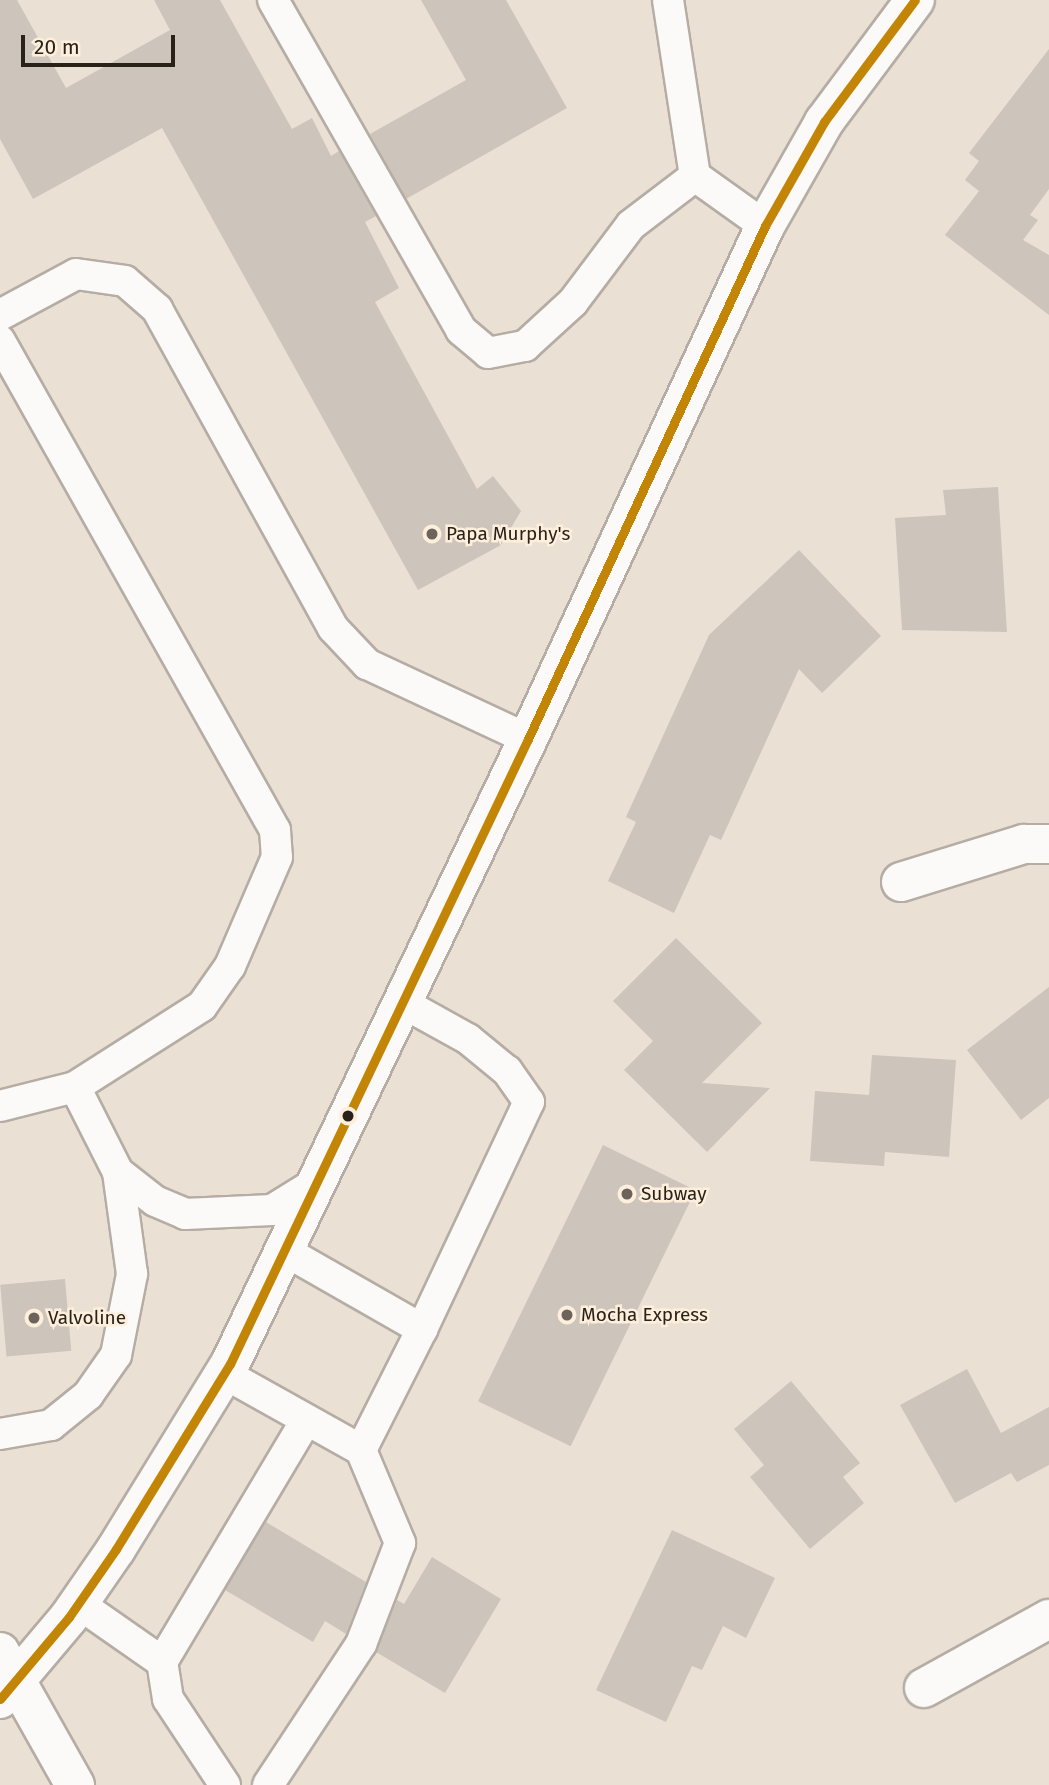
<!DOCTYPE html>
<html>
<head>
<meta charset="utf-8">
<style>
	body { margin:0 }
	#map { position:relative; width:1049px; height:1785px; overflow:hidden; background:#ebe0d4; font-family:"Fira Sans",sans-serif }
	div>[style] { position:absolute }
	[style*='--x'] { left:calc(var(--x)*1px); top:calc(var(--y)*1px); width:calc(var(--w)*1px); rotate:calc(var(--a)*1deg) }
	.building>* { inset:0; background:#cdc4bb; transform-origin:0 0 }
	.roads { filter:drop-shadow(2px 0 #b5ada4) drop-shadow(-2px 0 #b5ada4) drop-shadow(0 2px #b5ada4) drop-shadow(0 -2px #b5ada4) }
	.lane>* { height:30px; margin:-15px; padding:0 15px; transform-origin:15px; border-radius:15px; background:#fcfaf9 }
	.street>* { height:38px; margin:-19px; padding:0 19px; transform-origin:19px; border-radius:19px; background:#fcfaf9 }
	.secondary>* { height:38px; margin:-19px; padding:0 19px; transform-origin:19px; border-radius:19px; background:#fcfaf9 }
	.bus-1>* { height:9px; margin:-4.5px; padding:0 4.5px; transform-origin:4.5px; border-radius:4.5px; background:#c38506 }
	.dots>* { width:19px; height:19px; translate:-50% -50%; box-sizing:border-box; border:4px solid #feefdd; border-radius:50% }
	span { translate:-50% -50%; white-space:nowrap; text-align:center; line-height:1.15; -webkit-text-stroke:5px #feefdd; paint-order:stroke }
	.poi-label { font-size:19px; color:#282219 }
	.left { translate:0 -50%; text-align:left }
	.scale { position:absolute; left:21px; top:35px; width:154px; height:32px; box-sizing:border-box; border:4px solid #282219; border-top:0; padding-left:9px; font-size:21px; line-height:24px; white-space:nowrap; color:#282219; -webkit-text-stroke:5px #feefdd; paint-order:stroke }
</style>
</head>
<body>
<div id="map">
	<div class="building">
		<i style="clip-path:polygon(0 0,17px 0,66px 88px,170px 30px,154px 0,220px 0,292px 129px,312px 118px,331px 156px,339px 151px,376px 216px,365px 222px,399px 288px,375px 302px,477px 489px,493px 476px,521px 511px,501px 545px,418px 590px,162px 128px,33px 199px,0 139px)"></i>
		<i style="clip-path:polygon(421px 0,506px 0,567px 108px,406px 199px,370px 134px,466px 80px)"></i>
		<i style="clip-path:polygon(1049px 49px,1049px 189px,1030px 215px,1038px 220px,1023px 240px,1049px 255px,1049px 315px,945px 235px,979px 191px,965px 180px,979px 161px,969px 153px)"></i>
		<i style="clip-path:polygon(998px 487px,1007px 632px,902px 630px,895px 518px,946px 515px,943px 490px)"></i>
		<i style="clip-path:polygon(799px 550px,881px 636px,822px 693px,799px 669px,721px 840px,710px 835px,674px 913px,608px 881px,636px 822px,626px 817px,709px 635px)"></i>
		<i style="clip-path:polygon(676px 938px,762px 1023px,702px 1083px,770px 1088px,707px 1152px,624px 1070px,653px 1041px,613px 1001px)"></i>
		<i style="clip-path:polygon(1049px 987px,1049px 1098px,1021px 1120px,967px 1050px)"></i>
		<i style="clip-path:polygon(872px 1055px,956px 1060px,949px 1157px,885px 1152px,884px 1166px,810px 1161px,815px 1091px,869px 1095px)"></i>
		<i style="left:603px;top:1145px;width:103px;height:285px;rotate:26deg"></i>
		<i style="left:65px;top:1279px;width:72px;height:65px;rotate:85deg"></i>
		<i style="clip-path:polygon(967px 1369px,1001px 1433px,1049px 1407px,1049px 1465px,1017px 1482px,1011px 1473px,955px 1503px,900px 1405px)"></i>
		<i style="clip-path:polygon(791px 1381px,860px 1463px,843px 1477px,864px 1503px,810px 1549px,750px 1477px,764px 1465px,734px 1429px)"></i>
		<i style="clip-path:polygon(266px 1522px,366px 1582px,346px 1634px,325px 1621px,313px 1642px,225px 1590px)"></i>
		<i style="clip-path:polygon(672px 1530px,775px 1578px,746px 1638px,723px 1626px,702px 1670px,692px 1666px,666px 1722px,596px 1690px)"></i>
		<i style="clip-path:polygon(432px 1557px,501px 1599px,445px 1693px,376px 1652px,397px 1600px,404px 1604px)"></i>
	</div>
	<div class="roads">
		<div class="lane">
			<i style="--x:273;--y:0;--w:380;--a:60.3"></i>
			<i style="--x:461;--y:330;--w:35;--a:40"></i>
			<i style="--x:488;--y:353;--w:38;--a:-11"></i>
			<i style="--x:525;--y:346;--w:65;--a:-42.5"></i>
			<i style="--x:573;--y:302;--w:96;--a:-53"></i>
			<i style="--x:631;--y:225;--w:81;--a:-37.4"></i>
			<i style="--x:695;--y:176;--w:86;--a:35.5"></i>
			<i style="--x:668;--y:0;--w:178;--a:81.3"></i>
			<i style="--x:0;--y:315;--w:86;--a:-28.3"></i>
			<i style="--x:76;--y:274;--w:49;--a:8.1"></i>
			<i style="--x:125;--y:281;--w:43;--a:41.2"></i>
			<i style="--x:157;--y:309;--w:364;--a:61.1"></i>
			<i style="--x:333;--y:628;--w:50;--a:46.6"></i>
			<i style="--x:367;--y:664;--w:178;--a:25"></i>
			<i style="--x:0;--y:341;--w:561;--a:60.65"></i>
			<i style="--x:275;--y:830;--w:27;--a:86"></i>
			<i style="--x:277;--y:857;--w:119;--a:113.3"></i>
			<i style="--x:230;--y:966;--w:49;--a:125"></i>
			<i style="--x:202;--y:1006;--w:151;--a:147.5"></i>
			<i style="--x:75;--y:1087;--w:77;--a:165.8"></i>
			<i style="--x:75;--y:1087;--w:95;--a:63.2"></i>
			<i style="--x:118;--y:1172;--w:47;--a:38.1"></i>
			<i style="--x:155;--y:1201;--w:33;--a:23"></i>
			<i style="--x:185;--y:1214;--w:87;--a:-2.6"></i>
			<i style="--x:272;--y:1210;--w:55;--a:-31.7"></i>
			<i style="--x:285;--y:1251;--w:158;--a:29.7"></i>
			<i style="--x:422;--y:1329;--w:251;--a:-64.8"></i>
			<i style="--x:529;--y:1102;--w:38;--a:-125"></i>
			<i style="--x:507;--y:1071;--w:50;--a:-140.6"></i>
			<i style="--x:468;--y:1039;--w:74;--a:-151"></i>
			<i style="--x:225;--y:1374;--w:156;--a:29.2"></i>
			<i style="--x:361;--y:1450;--w:101;--a:67.2"></i>
			<i style="--x:400;--y:1543;--w:108;--a:111.1"></i>
			<i style="--x:361;--y:1644;--w:169;--a:123.4"></i>
			<i style="--x:0;--y:1434;--w:52;--a:-10"></i>
			<i style="--x:51;--y:1425;--w:48;--a:-39"></i>
			<i style="--x:88;--y:1395;--w:49;--a:-55"></i>
			<i style="--x:116;--y:1355;--w:83;--a:-78.8"></i>
			<i style="--x:132;--y:1274;--w:103;--a:-97.8"></i>
			<i style="--x:361;--y:1450;--w:136;--a:-63.2"></i>
			<i style="--x:79;--y:1604;--w:101;--a:34.9"></i>
			<i style="--x:225;--y:1785;--w:103;--a:-123.5"></i>
			<i style="--x:168;--y:1699;--w:37;--a:-99"></i>
			<i style="--x:162;--y:1662;--w:282;--a:-59.2"></i>
		</div>
		<div class="street">
			<i style="--x:901;--y:882;--w:129;--a:-17.2"></i>
			<i style="--x:1024;--y:844;--w:25;--a:0"></i>
			<i style="--x:924;--y:1688;--w:143;--a:-28.9"></i>
		</div>
		<div class="secondary">
			<i style="--x:0;--y:1652;--w:153;--a:60.6"></i>
			<i style="--x:0;--y:1699;--w:107;--a:-49.9"></i>
			<i style="--x:69;--y:1617;--w:83;--a:-55.3"></i>
			<i style="--x:116;--y:1549;--w:217;--a:-58.4"></i>
			<i style="--x:230;--y:1364;--w:692;--a:-64.51"></i>
			<i style="--x:528;--y:739;--w:565;--a:-65.2"></i>
			<i style="--x:765;--y:226;--w:120;--a:-60.4"></i>
			<i style="--x:824;--y:122;--w:152;--a:-53.3"></i>
		</div>
	</div>
	<div class="bus-1">
		<i style="--x:0;--y:1699;--w:107;--a:-49.9"></i>
		<i style="--x:69;--y:1617;--w:83;--a:-55.3"></i>
		<i style="--x:116;--y:1549;--w:217;--a:-58.4"></i>
		<i style="--x:230;--y:1364;--w:692;--a:-64.51"></i>
		<i style="--x:528;--y:739;--w:565;--a:-65.2"></i>
		<i style="--x:765;--y:226;--w:120;--a:-60.4"></i>
		<i style="--x:824;--y:122;--w:152;--a:-53.3"></i>
	</div>
	<div class="dots">
		<i style="left:432px;top:534px;background:#6c645a"></i>
		<i style="left:348px;top:1116px;background:#282219"></i>
		<i style="left:627px;top:1194px;background:#6c645a"></i>
		<i style="left:567px;top:1315px;background:#6c645a"></i>
		<i style="left:34px;top:1318px;background:#6c645a"></i>
	</div>
	<div class="poi-label">
		<span class="left" style="left:446px;top:534px">Papa Murphy's</span>
		<span class="left" style="left:641px;top:1194px">Subway</span>
		<span class="left" style="left:581px;top:1315px">Mocha Express</span>
		<span class="left" style="left:48px;top:1318px">Valvoline</span>
	</div>
	<div class="scale">20 m</div>
</div>
</body>
</html>
